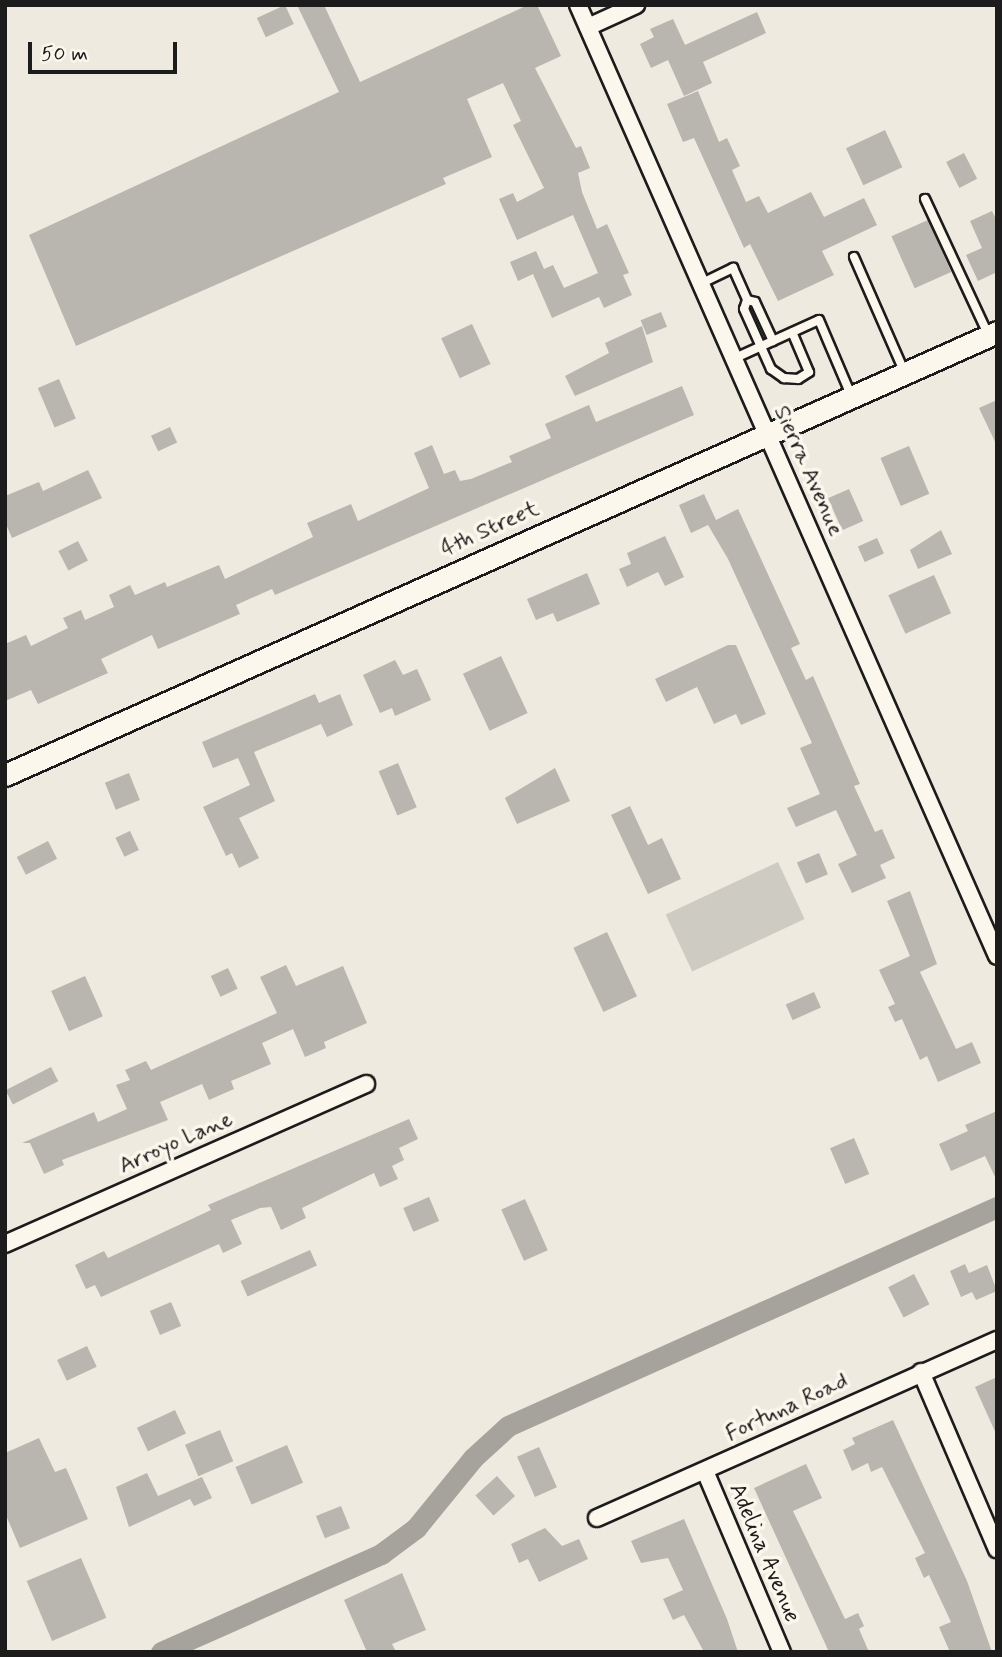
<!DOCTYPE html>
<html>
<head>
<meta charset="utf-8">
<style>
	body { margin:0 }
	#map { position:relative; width:1002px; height:1657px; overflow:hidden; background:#eeeadf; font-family:Mynerve,sans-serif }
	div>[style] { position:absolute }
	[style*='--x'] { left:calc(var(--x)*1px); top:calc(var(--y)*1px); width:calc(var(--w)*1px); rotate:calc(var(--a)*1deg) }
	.green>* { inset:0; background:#ceccc2; transform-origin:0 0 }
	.canal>* { height:21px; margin:-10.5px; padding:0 10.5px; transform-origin:10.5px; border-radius:10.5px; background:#a6a39d }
	.building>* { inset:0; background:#b9b6af; transform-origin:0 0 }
	.roads { filter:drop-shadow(2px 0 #1c1c1c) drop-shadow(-2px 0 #1c1c1c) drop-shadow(0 2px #1c1c1c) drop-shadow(0 -2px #1c1c1c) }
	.service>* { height:8px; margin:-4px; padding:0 4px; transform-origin:4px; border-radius:4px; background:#fbf7ec }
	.minor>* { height:16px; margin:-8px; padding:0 8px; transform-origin:8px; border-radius:8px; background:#fbf7ec }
	.tertiary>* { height:21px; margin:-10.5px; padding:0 10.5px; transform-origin:10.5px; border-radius:10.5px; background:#fbf7ec }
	span { translate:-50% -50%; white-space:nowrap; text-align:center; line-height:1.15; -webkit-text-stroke:7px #fbf7ec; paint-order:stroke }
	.street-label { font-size:23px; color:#1c1c1c }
	.frame { position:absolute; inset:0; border:7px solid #1c1c1c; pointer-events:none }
	.scale { position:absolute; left:28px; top:42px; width:149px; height:32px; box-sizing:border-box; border:4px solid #1c1c1c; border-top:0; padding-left:9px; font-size:21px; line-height:24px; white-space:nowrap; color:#1c1c1c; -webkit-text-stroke:5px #fbf7ec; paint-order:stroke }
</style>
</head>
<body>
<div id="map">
	<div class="green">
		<i style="left:778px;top:862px;width:63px;height:124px;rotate:65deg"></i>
	</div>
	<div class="canal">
		<i style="--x:161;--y:1652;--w:241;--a:-24"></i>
		<i style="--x:381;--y:1554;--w:44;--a:-36.6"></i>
		<i style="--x:416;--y:1528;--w:90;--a:-50.8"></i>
		<i style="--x:473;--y:1458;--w:47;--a:-42.4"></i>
		<i style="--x:508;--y:1426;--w:536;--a:-24.13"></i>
	</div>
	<div class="building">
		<i style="left:285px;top:5px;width:21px;height:31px;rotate:65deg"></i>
		<i style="clip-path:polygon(297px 5px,324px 5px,360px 82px,528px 5px,537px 5px,561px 56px,535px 68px,576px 148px,581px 146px,590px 168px,578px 173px,582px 192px,597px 229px,607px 224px,629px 273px,623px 275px,632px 295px,604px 308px,599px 297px,552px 318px,533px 274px,518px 281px,510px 262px,536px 251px,544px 269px,553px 265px,564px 288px,598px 273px,573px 215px,517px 240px,499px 199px,513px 193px,517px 202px,544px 188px,513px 125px,521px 121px,503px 83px,467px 99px,492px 157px,443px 178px,446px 184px,76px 346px,29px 235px,339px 92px)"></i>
		<i style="clip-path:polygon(757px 12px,766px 33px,703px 62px,712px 83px,684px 96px,668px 60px,651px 68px,640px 44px,654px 37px,650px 29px,673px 19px,685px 45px)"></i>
		<i style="clip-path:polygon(698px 91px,719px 142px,727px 138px,740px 166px,732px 170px,746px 202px,759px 196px,768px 213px,811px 192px,824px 217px,864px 198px,877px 225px,822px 251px,834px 275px,778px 301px,750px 244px,744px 248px,694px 138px,683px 142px,667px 104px)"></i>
		<i style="left:885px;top:130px;width:41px;height:43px;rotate:65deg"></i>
		<i style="left:964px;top:153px;width:29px;height:20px;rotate:63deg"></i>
		<i style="clip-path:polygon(992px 211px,997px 221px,997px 278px,995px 273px,978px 281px,966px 255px,982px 248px,970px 221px)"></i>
		<i style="left:928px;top:220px;width:57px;height:40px;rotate:66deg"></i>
		<i style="left:661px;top:312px;width:16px;height:22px;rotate:68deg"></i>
		<i style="left:472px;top:324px;width:44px;height:34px;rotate:65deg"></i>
		<i style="clip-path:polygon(642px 326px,653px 362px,575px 396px,565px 376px,609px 353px,605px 343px)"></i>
		<i style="left:59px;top:379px;width:43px;height:23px;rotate:67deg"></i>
		<i style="clip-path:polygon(682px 386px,694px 415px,275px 595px,272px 589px,236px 605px,240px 614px,158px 649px,152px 635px,101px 659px,108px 673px,38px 704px,31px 690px,5px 701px,5px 644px,26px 635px,31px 646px,68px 628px,63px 618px,81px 610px,85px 620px,114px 607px,109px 595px,130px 585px,135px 595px,165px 582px,167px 587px,219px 565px,225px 579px,313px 537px,307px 523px,351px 504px,358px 521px,429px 488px,414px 453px,432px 445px,444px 474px,455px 470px,460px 481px,471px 479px,512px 462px,509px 456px,551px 438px,545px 424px,589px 405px,596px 422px)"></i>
		<i style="clip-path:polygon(997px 400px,997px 446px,979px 408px)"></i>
		<i style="left:170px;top:427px;width:17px;height:21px;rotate:65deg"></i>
		<i style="left:909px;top:446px;width:52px;height:31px;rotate:67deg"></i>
		<i style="clip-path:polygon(88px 470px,102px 498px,12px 538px,5px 522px,5px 496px,39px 482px,43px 491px)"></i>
		<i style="left:849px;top:489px;width:35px;height:23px;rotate:66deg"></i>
		<i style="clip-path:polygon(704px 494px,716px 520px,738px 509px,800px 644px,791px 648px,806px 680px,813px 676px,860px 784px,854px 786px,875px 832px,882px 829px,895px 858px,880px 865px,886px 878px,852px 893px,838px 864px,857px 855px,836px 810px,796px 827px,787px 808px,820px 794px,800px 748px,812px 743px,728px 559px,708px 525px,691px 533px,679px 505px)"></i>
		<i style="clip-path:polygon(941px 530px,952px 554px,918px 569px,910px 550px)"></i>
		<i style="clip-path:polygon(665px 536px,684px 577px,665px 586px,658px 572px,627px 587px,619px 569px,631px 564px,627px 553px)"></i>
		<i style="left:877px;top:538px;width:17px;height:21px;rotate:66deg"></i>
		<i style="left:78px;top:541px;width:22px;height:22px;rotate:63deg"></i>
		<i style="clip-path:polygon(587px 573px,600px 604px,557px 622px,553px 613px,536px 620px,527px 599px)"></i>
		<i style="left:934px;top:575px;width:42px;height:50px;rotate:66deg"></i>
		<i style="clip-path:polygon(728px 645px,736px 645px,766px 714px,741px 725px,736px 714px,714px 724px,697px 687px,666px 702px,655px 679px)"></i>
		<i style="left:501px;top:656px;width:63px;height:42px;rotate:65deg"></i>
		<i style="clip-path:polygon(395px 660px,403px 675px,417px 669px,431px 700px,395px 716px,392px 708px,380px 713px,363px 675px)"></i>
		<i style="clip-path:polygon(315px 694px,319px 703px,340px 694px,353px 725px,327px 737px,321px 724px,254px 752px,275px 801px,239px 818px,259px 858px,239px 868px,232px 853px,226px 856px,203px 807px,250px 785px,238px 758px,213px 768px,202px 742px)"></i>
		<i style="left:398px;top:763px;width:48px;height:21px;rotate:67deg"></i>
		<i style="clip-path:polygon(555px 768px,570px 801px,517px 824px,505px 798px)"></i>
		<i style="left:129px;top:773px;width:29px;height:26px;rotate:68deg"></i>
		<i style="clip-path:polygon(630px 806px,648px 845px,662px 838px,681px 879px,648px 894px,611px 815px)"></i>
		<i style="left:130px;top:831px;width:21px;height:16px;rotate:65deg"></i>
		<i style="left:48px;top:841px;width:20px;height:35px;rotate:63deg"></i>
		<i style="left:819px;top:853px;width:23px;height:24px;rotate:67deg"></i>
		<i style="clip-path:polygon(910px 891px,937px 964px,920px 972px,956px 1049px,972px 1042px,981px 1063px,938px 1082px,927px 1056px,920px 1060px,902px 1019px,895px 1022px,888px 1007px,895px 1004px,879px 970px,910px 956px,887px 901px)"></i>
		<i style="left:607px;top:932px;width:71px;height:37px;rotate:65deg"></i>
		<i style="clip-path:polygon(286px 965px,296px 986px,343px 966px,367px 1023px,324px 1042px,326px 1048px,305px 1057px,293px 1029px,262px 1043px,271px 1064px,231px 1081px,234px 1089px,209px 1100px,202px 1084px,160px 1102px,168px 1120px,62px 1160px,64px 1165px,44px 1174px,30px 1143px,22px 1143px,94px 1112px,98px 1122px,127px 1109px,116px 1085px,130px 1080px,125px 1070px,146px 1061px,151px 1070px,277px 1013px,260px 977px)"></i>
		<i style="left:228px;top:968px;width:23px;height:19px;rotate:65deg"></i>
		<i style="left:85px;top:976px;width:44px;height:37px;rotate:66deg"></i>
		<i style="left:814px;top:992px;width:17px;height:31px;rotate:66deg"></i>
		<i style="left:51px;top:1067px;width:16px;height:51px;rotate:63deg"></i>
		<i style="clip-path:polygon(997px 1111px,997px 1181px,985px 1156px,951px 1171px,939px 1144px,968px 1131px,965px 1125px)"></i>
		<i style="clip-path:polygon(409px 1119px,418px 1139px,399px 1148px,404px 1160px,392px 1166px,398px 1179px,380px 1187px,374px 1173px,302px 1208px,306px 1218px,281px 1230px,271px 1207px,260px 1208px,231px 1220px,242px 1244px,223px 1253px,219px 1244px,101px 1297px,95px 1285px,86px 1289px,75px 1265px,104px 1251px,108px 1258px,211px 1210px,208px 1205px)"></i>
		<i style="left:854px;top:1138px;width:39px;height:26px;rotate:67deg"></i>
		<i style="left:429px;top:1197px;width:26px;height:28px;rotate:67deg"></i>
		<i style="left:525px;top:1199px;width:56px;height:26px;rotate:66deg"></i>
		<i style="left:310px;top:1250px;width:17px;height:76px;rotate:66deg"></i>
		<i style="clip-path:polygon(965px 1264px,969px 1273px,987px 1265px,997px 1291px,976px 1300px,972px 1292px,961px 1297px,950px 1271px)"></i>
		<i style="left:914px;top:1274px;width:34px;height:29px;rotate:63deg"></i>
		<i style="left:171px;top:1302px;width:26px;height:23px;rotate:67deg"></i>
		<i style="left:87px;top:1346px;width:23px;height:33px;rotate:65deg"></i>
		<i style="clip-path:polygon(997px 1377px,997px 1436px,975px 1387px)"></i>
		<i style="left:175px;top:1410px;width:26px;height:42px;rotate:65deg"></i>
		<i style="clip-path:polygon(893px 1420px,967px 1581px,992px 1652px,950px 1652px,939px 1627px,951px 1622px,929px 1575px,924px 1578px,915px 1558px,925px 1553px,882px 1467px,871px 1472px,868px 1463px,852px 1471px,843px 1450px,855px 1444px,852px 1438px)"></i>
		<i style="left:220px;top:1430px;width:34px;height:38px;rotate:67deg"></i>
		<i style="clip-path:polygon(39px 1438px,55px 1472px,66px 1468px,88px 1519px,20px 1548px,5px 1513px,5px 1453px)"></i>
		<i style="left:287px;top:1445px;width:41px;height:56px;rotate:67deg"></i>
		<i style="left:539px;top:1447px;width:44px;height:24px;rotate:66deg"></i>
		<i style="clip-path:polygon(806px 1464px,822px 1498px,793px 1511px,845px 1619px,858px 1613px,864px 1626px,859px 1629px,869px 1652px,829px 1652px,754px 1488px)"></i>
		<i style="clip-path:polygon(147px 1473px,158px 1496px,202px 1477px,212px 1498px,194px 1506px,190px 1499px,129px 1527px,116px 1487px)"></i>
		<i style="left:497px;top:1476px;width:27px;height:29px;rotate:48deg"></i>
		<i style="left:341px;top:1506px;width:24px;height:27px;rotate:68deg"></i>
		<i style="clip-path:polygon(684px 1519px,727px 1619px,738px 1652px,704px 1652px,684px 1615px,673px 1620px,663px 1599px,683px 1590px,668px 1558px,641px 1563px,631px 1541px)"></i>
		<i style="clip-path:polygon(545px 1528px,562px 1546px,579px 1539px,588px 1559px,539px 1582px,528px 1559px,519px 1563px,511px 1544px)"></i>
		<i style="left:81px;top:1558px;width:65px;height:59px;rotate:67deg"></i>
		<i style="clip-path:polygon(402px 1573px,426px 1630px,392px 1644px,396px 1652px,367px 1652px,344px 1600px)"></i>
	</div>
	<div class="roads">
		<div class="service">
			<i style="--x:925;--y:199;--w:151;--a:65"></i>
			<i style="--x:854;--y:257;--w:127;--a:66.3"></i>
			<i style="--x:700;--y:284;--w:37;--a:-26"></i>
			<i style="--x:733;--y:268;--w:35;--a:66"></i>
			<i style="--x:747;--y:300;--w:9;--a:108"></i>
			<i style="--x:744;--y:309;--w:66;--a:65.8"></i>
			<i style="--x:771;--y:369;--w:16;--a:35"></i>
			<i style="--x:784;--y:378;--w:14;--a:4"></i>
			<i style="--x:798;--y:379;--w:13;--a:-32"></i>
			<i style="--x:809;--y:372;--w:43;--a:-113"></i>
			<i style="--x:747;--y:300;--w:8;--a:14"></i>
			<i style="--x:755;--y:302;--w:43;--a:65.2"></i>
			<i style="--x:733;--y:359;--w:94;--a:-24.4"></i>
			<i style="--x:819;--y:320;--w:82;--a:66.9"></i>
		</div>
		<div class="minor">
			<i style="--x:578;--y:5;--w:1039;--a:66.22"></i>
			<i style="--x:588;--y:27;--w:53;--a:-24.6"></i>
			<i style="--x:5;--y:1244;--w:395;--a:-23.9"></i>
			<i style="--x:921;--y:1372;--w:193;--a:66.8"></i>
			<i style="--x:705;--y:1471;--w:197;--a:67"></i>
			<i style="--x:597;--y:1518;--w:438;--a:-24"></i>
		</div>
		<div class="tertiary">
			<i style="--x:5;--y:775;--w:1086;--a:-24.06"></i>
		</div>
	</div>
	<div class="street-label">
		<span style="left:808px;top:471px;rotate:66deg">Sierra Avenue</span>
		<span style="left:490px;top:529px;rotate:-24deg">4th Street</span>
		<span style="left:176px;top:1143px;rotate:-24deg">Arroyo Lane</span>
		<span style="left:787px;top:1408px;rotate:-25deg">Fortuna Road</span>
		<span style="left:764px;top:1553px;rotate:67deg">Adelina Avenue</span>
	</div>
	<div class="frame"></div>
	<div class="scale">50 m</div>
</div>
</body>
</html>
